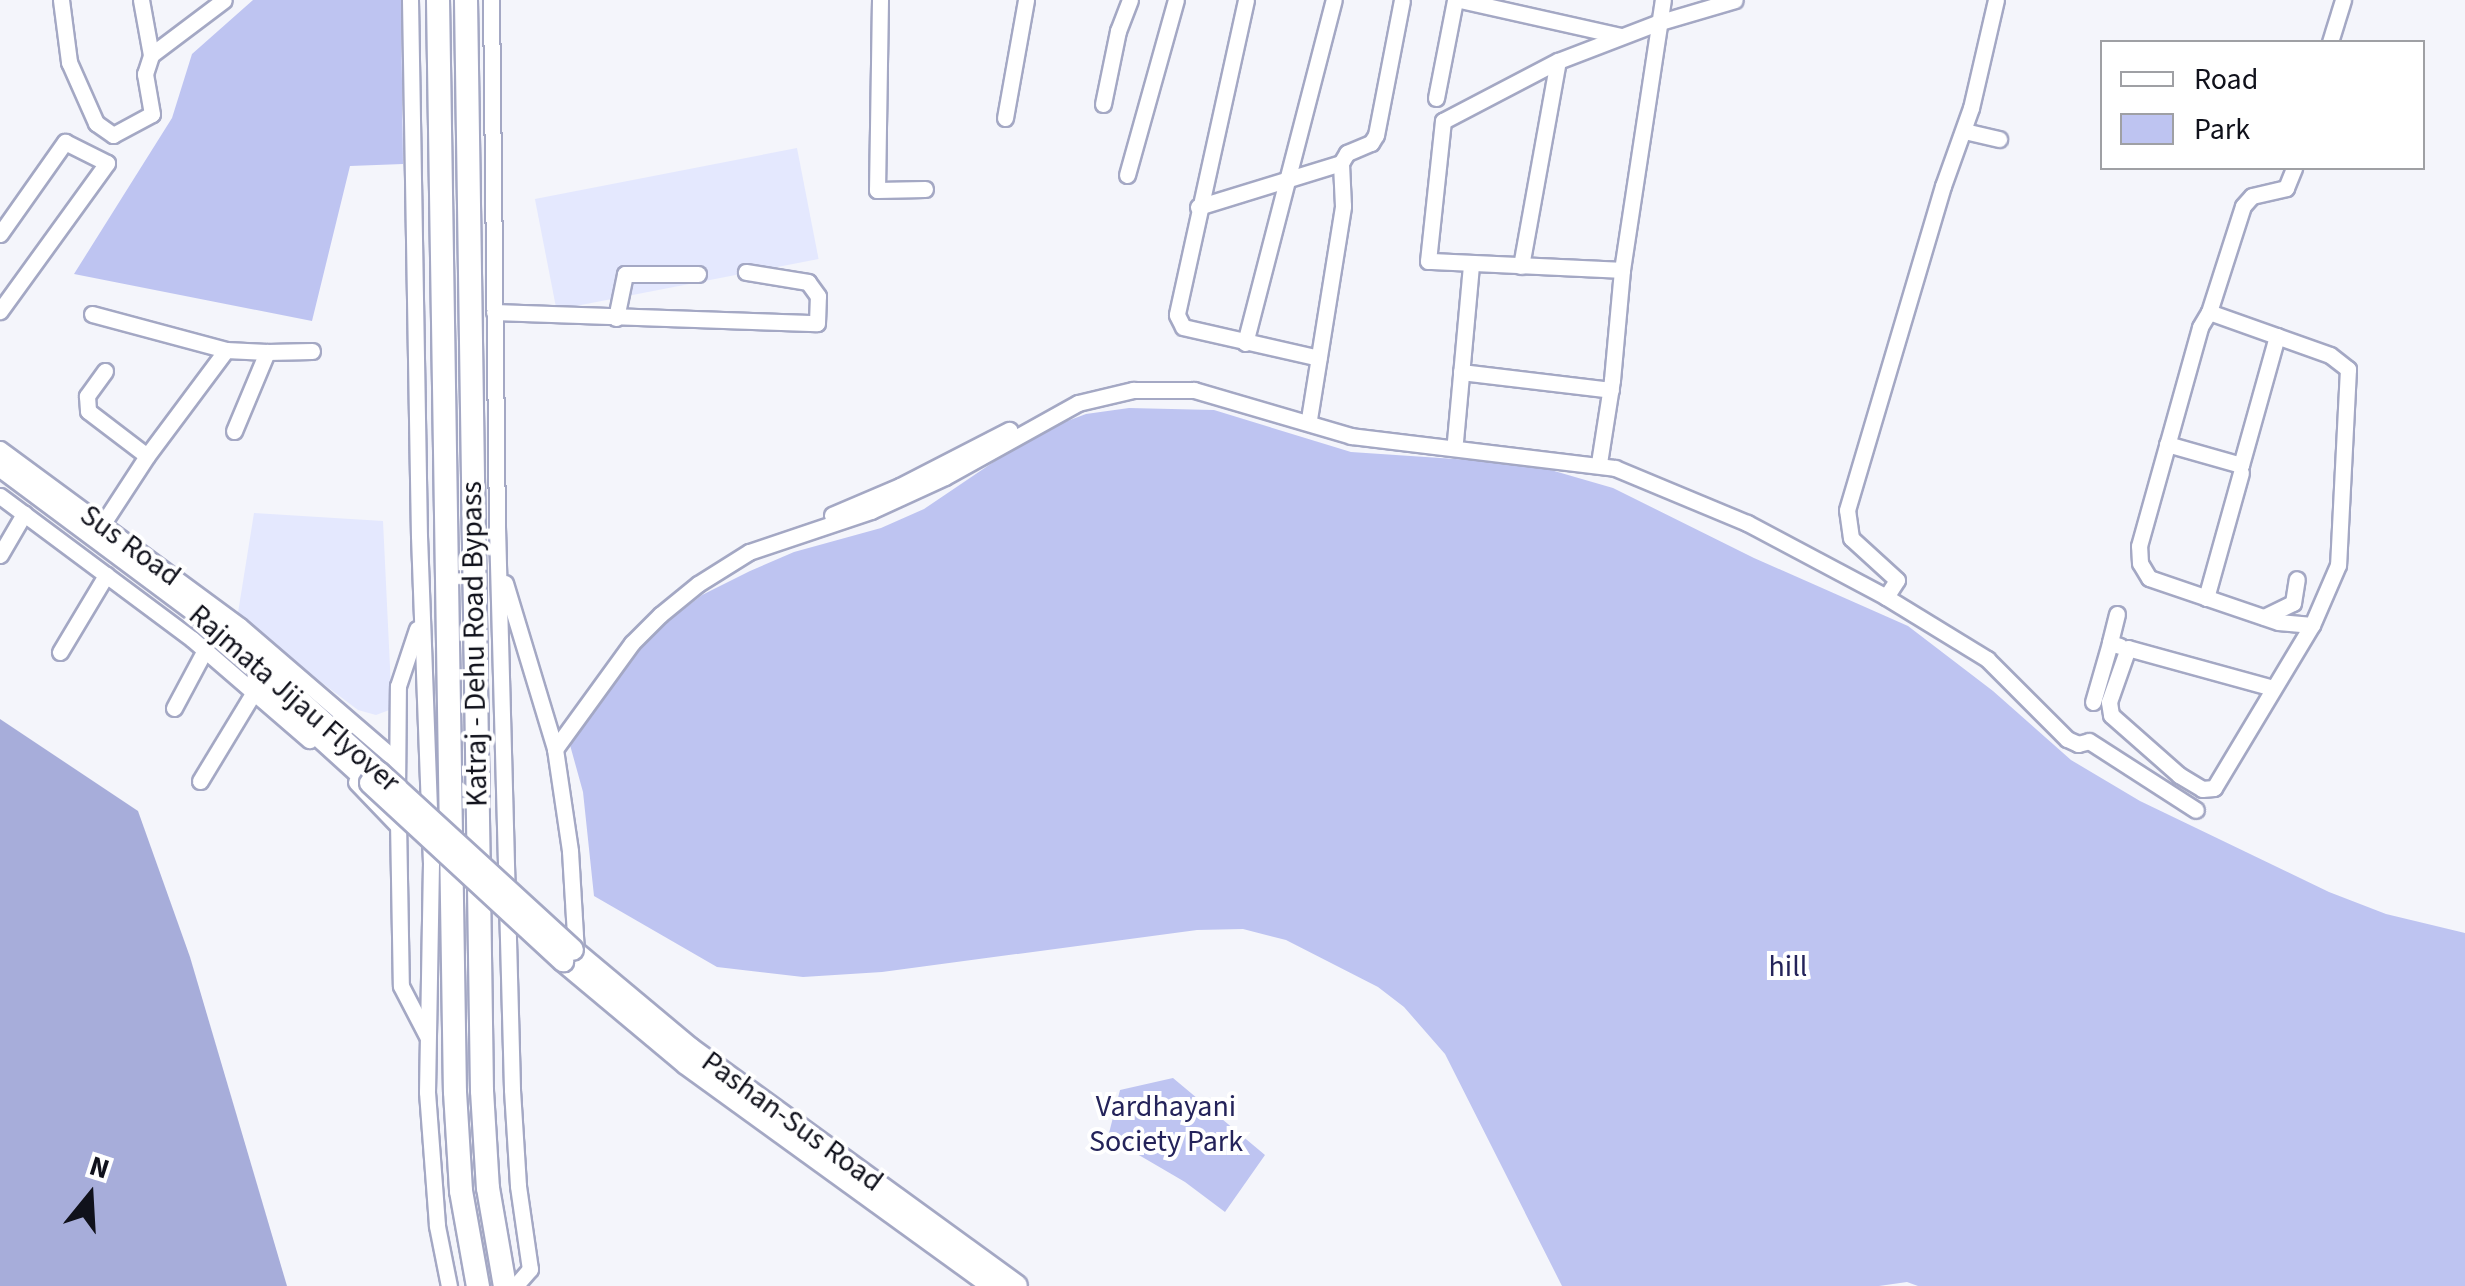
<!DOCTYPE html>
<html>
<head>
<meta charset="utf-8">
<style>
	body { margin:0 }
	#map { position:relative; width:2465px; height:1286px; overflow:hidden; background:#f4f5fb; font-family:"Source Sans 3",sans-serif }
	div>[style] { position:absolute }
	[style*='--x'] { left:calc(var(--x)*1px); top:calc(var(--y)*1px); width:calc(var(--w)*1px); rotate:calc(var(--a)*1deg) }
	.built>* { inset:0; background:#e4e8fe; transform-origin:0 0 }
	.green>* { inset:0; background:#bec4f1 }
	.forest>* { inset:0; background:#a7adda }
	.roads { filter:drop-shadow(2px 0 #a4a8c4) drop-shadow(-2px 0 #a4a8c4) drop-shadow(0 2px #a4a8c4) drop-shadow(0 -2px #a4a8c4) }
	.minor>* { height:15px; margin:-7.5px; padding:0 7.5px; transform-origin:7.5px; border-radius:7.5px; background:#fff }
	.major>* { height:20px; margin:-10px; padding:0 10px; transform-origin:10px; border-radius:10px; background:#fff }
	.highway>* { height:22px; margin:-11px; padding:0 11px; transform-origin:11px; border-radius:11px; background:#fff }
	.bridges { filter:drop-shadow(2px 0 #a4a8c4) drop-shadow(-2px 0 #a4a8c4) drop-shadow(0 2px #a4a8c4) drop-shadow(0 -2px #a4a8c4) }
	.major-bridge>* { height:20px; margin:-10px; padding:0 10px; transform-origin:10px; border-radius:10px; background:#fff }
	span { translate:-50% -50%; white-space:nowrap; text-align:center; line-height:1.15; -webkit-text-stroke:8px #fff; paint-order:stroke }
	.street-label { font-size:30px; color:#10111b }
	.park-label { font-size:30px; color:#24235a }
	.legend { position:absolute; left:2100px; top:40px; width:325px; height:130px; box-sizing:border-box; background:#fff; border:2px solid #9fa0a4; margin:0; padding:12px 18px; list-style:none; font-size:30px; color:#10111b }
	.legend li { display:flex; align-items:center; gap:20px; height:50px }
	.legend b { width:50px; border:2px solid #9fa0a4 }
	.north { position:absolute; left:40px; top:1146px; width:100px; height:100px; -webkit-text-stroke:8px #fff; paint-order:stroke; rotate:18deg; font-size:28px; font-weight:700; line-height:40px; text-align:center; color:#10111b }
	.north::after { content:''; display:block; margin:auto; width:35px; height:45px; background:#10111b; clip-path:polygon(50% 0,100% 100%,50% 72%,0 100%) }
</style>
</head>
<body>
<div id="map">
	<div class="built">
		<i style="left:797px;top:148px;width:113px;height:267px;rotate:79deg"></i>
		<i style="clip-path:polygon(254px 513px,383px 521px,392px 709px,376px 715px,358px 710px,237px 619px)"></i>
	</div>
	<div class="green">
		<i style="clip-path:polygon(253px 0,401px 0,403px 164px,350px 166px,312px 321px,74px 274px,172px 118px,192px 54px)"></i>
		<i style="clip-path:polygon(1129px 408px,1214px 410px,1351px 452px,1530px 464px,1613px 488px,1754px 558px,1908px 626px,1993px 691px,2071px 760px,2140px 801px,2329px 892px,2386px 914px,2465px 933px,2465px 1286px,1918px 1286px,1907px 1282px,1879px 1286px,1562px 1286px,1445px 1054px,1404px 1007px,1378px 987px,1286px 940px,1243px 929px,1197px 930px,882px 972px,803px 977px,717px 967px,594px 896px,583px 792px,570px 745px,648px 637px,702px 595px,750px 571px,794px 552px,881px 528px,924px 509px,1038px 432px,1086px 414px)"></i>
		<i style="clip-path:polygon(1173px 1078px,1265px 1155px,1225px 1212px,1185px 1182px,1108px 1137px,1120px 1090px)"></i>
	</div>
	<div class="forest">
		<i style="clip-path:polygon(0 719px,138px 811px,190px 957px,287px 1286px,0 1286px)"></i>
	</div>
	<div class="roads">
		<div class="minor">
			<i style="--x:61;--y:0;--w:63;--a:82.6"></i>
			<i style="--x:69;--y:62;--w:67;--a:66.1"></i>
			<i style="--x:96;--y:123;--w:21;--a:35"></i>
			<i style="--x:113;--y:135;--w:44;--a:-28.3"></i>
			<i style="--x:152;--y:114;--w:41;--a:-99.9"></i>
			<i style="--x:145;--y:74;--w:20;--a:-72"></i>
			<i style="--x:151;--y:55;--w:56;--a:-100.3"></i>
			<i style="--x:410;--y:0;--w:536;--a:89.04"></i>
			<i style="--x:419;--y:536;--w:327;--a:87.9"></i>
			<i style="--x:431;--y:863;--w:229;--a:91"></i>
			<i style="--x:427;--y:1092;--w:134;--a:85.7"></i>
			<i style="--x:437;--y:1226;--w:61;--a:78.7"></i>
			<i style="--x:491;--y:0;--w:527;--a:89.35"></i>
			<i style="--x:497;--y:527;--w:563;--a:88.47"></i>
			<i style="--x:512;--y:1090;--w:96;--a:86.4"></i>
			<i style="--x:518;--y:1186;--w:84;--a:81.8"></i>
			<i style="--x:530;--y:1269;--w:23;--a:131"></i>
			<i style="--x:880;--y:0;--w:190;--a:90.9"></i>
			<i style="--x:877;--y:190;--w:48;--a:-1.2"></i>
			<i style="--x:1246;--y:0;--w:322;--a:102.4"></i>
			<i style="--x:1177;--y:315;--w:13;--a:63"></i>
			<i style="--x:1183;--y:327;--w:139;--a:12.8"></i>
			<i style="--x:1460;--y:0;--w:165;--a:12.6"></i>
			<i style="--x:2330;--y:42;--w:44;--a:-72.8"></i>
			<i style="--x:151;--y:55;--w:91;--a:-37"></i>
			<i style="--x:1436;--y:98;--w:100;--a:-79"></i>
			<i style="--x:1103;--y:104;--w:75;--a:-78.4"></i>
			<i style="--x:1118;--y:31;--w:33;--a:-69"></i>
			<i style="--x:1005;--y:118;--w:120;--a:-79.9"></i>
			<i style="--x:1964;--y:131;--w:36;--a:13"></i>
			<i style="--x:1127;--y:175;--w:182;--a:-74.4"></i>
			<i style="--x:1198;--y:207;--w:150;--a:-17.1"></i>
			<i style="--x:0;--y:234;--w:113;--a:-54.8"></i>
			<i style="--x:65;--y:142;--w:47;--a:26.6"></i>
			<i style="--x:107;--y:163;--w:183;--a:125.9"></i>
			<i style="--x:1521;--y:266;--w:208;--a:-79.8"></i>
			<i style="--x:1622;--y:270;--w:194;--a:-177.3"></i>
			<i style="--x:1428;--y:261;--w:141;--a:-83.9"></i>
			<i style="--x:1443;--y:121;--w:130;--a:-27.6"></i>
			<i style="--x:1558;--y:61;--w:106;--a:-21"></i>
			<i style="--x:1657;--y:23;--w:81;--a:-16.4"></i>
			<i style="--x:494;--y:312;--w:323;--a:2"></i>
			<i style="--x:817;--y:323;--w:27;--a:-88"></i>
			<i style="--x:818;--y:296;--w:17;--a:-126"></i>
			<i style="--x:808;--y:282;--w:63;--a:-170.8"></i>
			<i style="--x:2209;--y:312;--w:128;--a:19.6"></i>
			<i style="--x:2330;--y:355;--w:23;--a:38"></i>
			<i style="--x:2348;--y:369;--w:196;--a:92.9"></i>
			<i style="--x:2338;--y:565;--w:65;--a:113.4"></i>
			<i style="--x:2312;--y:625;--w:34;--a:-175"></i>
			<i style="--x:2278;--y:622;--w:136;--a:-161.2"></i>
			<i style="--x:2149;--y:578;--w:17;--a:-121"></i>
			<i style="--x:2140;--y:563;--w:17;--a:-93"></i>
			<i style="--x:2139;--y:546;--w:227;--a:-74.4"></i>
			<i style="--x:2200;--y:327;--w:17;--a:-59"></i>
			<i style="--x:2209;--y:312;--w:111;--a:-72.2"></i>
			<i style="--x:2243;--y:206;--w:13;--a:-48"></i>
			<i style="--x:2252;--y:196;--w:35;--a:-13"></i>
			<i style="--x:2286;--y:188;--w:22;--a:-68"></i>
			<i style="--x:92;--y:314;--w:139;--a:15"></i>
			<i style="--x:616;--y:318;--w:45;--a:-78.4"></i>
			<i style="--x:625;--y:274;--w:73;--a:0"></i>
			<i style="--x:1245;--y:343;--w:354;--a:-75.5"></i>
			<i style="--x:105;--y:371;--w:31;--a:126"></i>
			<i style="--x:87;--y:396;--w:15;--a:86"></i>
			<i style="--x:88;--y:411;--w:74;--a:37.3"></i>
			<i style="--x:1461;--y:372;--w:151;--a:6.8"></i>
			<i style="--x:1309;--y:419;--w:216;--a:-80.9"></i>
			<i style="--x:1343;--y:206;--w:43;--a:-92.7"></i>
			<i style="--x:1341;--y:163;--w:12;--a:-59"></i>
			<i style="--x:1347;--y:153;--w:26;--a:-23"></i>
			<i style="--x:1371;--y:143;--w:9;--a:-58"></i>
			<i style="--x:1376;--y:135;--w:137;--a:-79.1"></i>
			<i style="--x:234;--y:431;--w:86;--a:-67.3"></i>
			<i style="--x:267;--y:352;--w:45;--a:-1.3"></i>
			<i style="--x:1455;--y:441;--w:178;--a:-84.8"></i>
			<i style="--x:2167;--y:444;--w:77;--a:15.8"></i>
			<i style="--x:2241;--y:465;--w:134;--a:-74.4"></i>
			<i style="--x:0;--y:449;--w:298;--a:36.4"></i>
			<i style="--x:240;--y:626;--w:207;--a:40.7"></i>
			<i style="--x:1599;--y:463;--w:84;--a:-81.1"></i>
			<i style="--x:1612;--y:380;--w:110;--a:-84.8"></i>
			<i style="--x:1622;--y:270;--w:273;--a:-81.4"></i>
			<i style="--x:0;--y:496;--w:239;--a:36.7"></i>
			<i style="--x:192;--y:639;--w:155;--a:40.8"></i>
			<i style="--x:832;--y:515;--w:74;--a:-23.1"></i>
			<i style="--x:900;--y:486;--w:123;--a:-27.2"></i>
			<i style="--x:102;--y:525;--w:82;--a:-56.9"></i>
			<i style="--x:147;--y:456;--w:132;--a:-53.3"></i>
			<i style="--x:226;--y:350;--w:41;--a:2.8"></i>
			<i style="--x:0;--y:555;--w:48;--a:-59.7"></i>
			<i style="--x:505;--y:583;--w:173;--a:73.2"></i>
			<i style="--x:555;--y:749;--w:103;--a:81.6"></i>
			<i style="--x:570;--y:851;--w:102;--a:86.6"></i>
			<i style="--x:1886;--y:597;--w:20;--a:-57"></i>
			<i style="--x:1897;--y:580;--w:62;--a:-137.6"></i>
			<i style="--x:1851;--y:538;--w:28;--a:-98"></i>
			<i style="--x:1847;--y:510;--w:338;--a:-73.5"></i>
			<i style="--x:1943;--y:186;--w:83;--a:-70.3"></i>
			<i style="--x:1971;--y:108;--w:111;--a:-77"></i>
			<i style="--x:2206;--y:598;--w:130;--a:-74.4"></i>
			<i style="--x:2117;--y:614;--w:30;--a:104"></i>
			<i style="--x:2110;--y:643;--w:10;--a:17"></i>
			<i style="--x:2264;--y:617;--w:32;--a:-26"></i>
			<i style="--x:2293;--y:603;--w:24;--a:-81"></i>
			<i style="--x:60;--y:652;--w:90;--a:-59.1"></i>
			<i style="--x:2273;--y:688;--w:150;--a:-164.6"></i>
			<i style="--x:2128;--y:648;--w:57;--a:109.4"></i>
			<i style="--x:2109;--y:702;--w:13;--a:81"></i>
			<i style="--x:2111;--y:715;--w:91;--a:41.4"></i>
			<i style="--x:2179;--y:775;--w:27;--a:31"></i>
			<i style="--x:2202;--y:789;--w:12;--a:-5"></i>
			<i style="--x:2214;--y:788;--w:190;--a:-59"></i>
			<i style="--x:2093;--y:702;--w:61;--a:-73.9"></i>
			<i style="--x:174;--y:708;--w:66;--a:-61.9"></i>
			<i style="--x:555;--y:749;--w:131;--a:-54"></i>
			<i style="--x:632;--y:643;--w:40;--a:-45"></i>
			<i style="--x:660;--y:615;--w:49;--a:-39.2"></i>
			<i style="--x:698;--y:584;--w:60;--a:-32.1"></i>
			<i style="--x:749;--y:552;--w:129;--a:-18.6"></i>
			<i style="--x:871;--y:511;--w:81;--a:-24.7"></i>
			<i style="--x:945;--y:477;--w:152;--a:-29.1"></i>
			<i style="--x:1078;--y:403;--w:57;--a:-13.3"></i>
			<i style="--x:1133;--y:390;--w:61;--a:0"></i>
			<i style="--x:1194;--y:390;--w:164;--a:16.3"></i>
			<i style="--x:1351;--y:436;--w:266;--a:6.9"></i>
			<i style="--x:1615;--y:468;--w:143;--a:22.6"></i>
			<i style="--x:1747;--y:523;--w:157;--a:28"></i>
			<i style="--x:1886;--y:597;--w:119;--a:31.5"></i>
			<i style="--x:1987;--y:659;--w:113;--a:45"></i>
			<i style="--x:2067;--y:739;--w:12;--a:24"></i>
			<i style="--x:2078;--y:744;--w:11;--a:-15"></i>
			<i style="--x:2089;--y:741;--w:127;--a:32.8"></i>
			<i style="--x:200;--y:781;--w:104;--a:-58.8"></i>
			<i style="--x:356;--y:782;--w:61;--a:46.3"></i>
			<i style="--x:397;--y:793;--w:107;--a:-89.5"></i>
			<i style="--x:398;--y:686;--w:60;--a:-71.6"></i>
			<i style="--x:398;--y:821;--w:165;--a:89"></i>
			<i style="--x:401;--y:986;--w:56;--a:62.5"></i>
		</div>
		<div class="major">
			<i style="--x:0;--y:466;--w:288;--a:36.7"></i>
			<i style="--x:231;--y:638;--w:200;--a:42.2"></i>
			<i style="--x:257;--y:680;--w:153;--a:42.3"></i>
			<i style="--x:573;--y:950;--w:153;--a:39.9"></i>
			<i style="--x:690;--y:1048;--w:404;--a:36"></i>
			<i style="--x:563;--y:961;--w:160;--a:39.9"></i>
			<i style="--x:686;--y:1064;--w:379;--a:35.9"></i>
		</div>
		<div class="highway">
			<i style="--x:438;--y:0;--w:1092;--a:89.11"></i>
			<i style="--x:455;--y:1092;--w:99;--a:86.5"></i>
			<i style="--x:461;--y:1191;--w:97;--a:79.9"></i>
			<i style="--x:466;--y:0;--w:1091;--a:89.16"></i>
			<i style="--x:482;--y:1091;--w:97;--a:86.5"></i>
			<i style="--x:488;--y:1188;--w:99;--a:80.2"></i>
		</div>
	</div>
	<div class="bridges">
		<div class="major-bridge">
			<i style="--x:379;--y:772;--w:263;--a:42.5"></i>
			<i style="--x:370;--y:783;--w:263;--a:42.7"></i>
		</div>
	</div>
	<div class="street-label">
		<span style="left:130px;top:546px;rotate:36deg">Sus Road</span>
		<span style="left:475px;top:644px;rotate:-91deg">Katraj - Dehu Road Bypass</span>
		<span style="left:294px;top:699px;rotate:41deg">Rajmata Jijau Flyover</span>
		<span style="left:792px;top:1122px;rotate:36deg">Pashan-Sus Road</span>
	</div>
	<div class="park-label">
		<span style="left:1788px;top:967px">hill</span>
		<span style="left:1166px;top:1124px">Vardhayani<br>Society Park</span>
	</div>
	<ul class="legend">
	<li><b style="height:12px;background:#fff"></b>Road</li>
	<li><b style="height:28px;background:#bec4f1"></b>Park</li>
	</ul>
	<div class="north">N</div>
</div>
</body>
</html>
